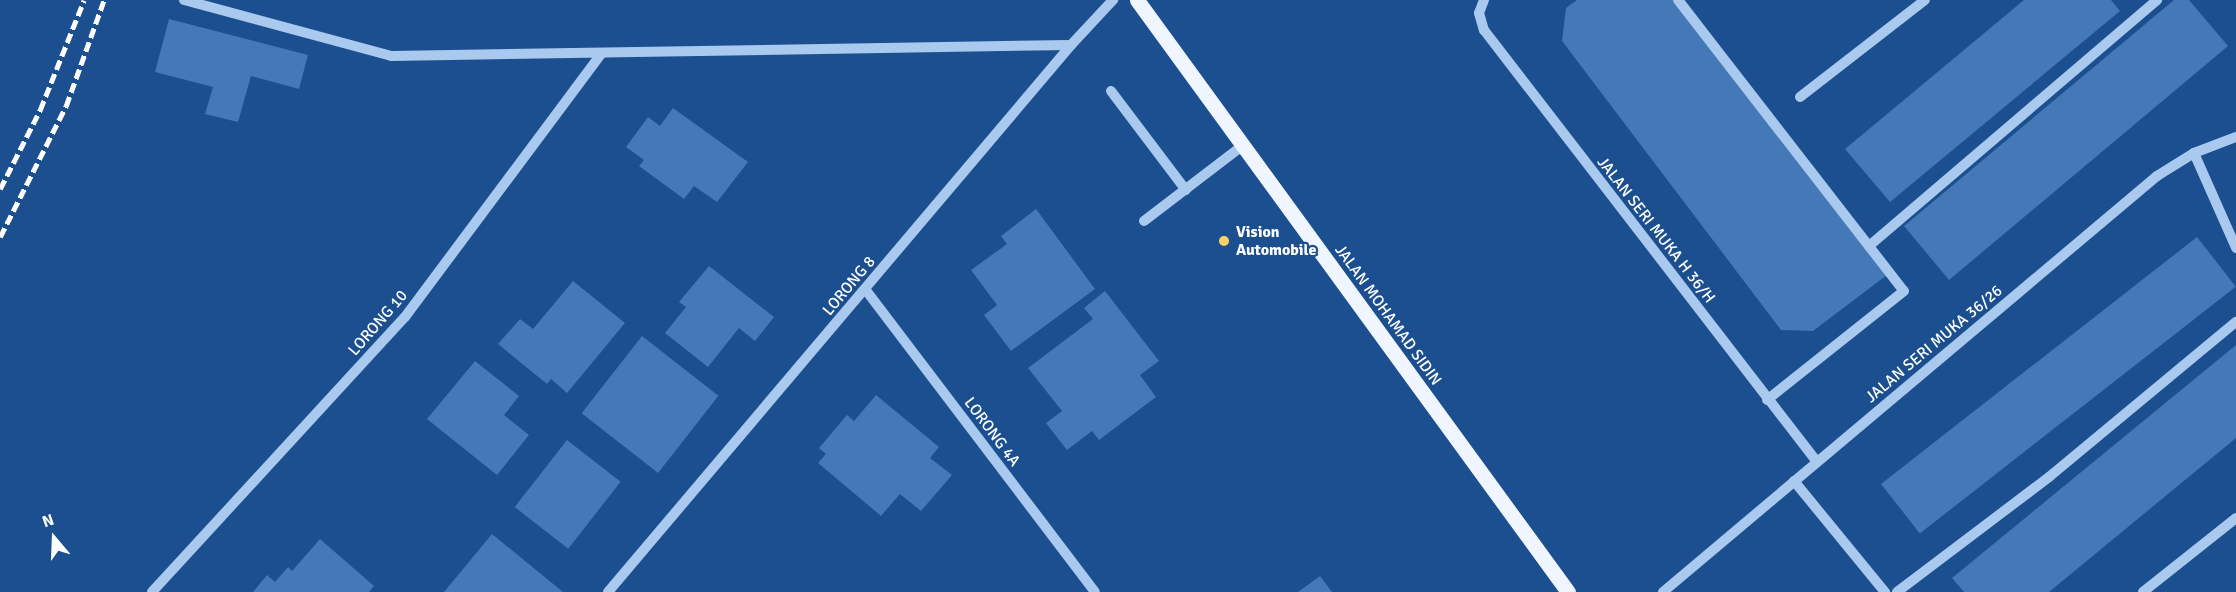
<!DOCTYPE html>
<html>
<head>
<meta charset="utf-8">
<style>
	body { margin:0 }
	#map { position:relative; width:2236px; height:592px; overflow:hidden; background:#1b4f8f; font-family:Signika,sans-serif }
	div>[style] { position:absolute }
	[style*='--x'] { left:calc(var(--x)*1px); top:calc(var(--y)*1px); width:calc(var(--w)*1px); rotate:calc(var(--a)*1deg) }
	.building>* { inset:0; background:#4478b7; transform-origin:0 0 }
	.minor>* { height:10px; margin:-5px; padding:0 5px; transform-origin:5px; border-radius:5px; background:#a9c9ee }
	.major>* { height:15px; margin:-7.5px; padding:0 7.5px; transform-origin:7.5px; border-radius:7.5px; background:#f0f6ff }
	.rail>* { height:4.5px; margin-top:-2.25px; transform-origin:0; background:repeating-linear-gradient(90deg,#fff 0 10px,transparent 0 14.5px) }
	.dots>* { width:16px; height:16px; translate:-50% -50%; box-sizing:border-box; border:3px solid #1b4f8f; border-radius:50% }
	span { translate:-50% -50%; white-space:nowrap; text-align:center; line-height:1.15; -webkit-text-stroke:4.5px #1b4f8f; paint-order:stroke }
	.street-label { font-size:16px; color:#fff }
	.poi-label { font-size:16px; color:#fff; font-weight:700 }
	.left { translate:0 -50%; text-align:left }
	.north { position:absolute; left:24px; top:508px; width:60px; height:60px; -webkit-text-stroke:4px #1b4f8f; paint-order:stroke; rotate:341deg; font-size:16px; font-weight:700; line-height:24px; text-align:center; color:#fff }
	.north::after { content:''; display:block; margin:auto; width:21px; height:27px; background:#fff; clip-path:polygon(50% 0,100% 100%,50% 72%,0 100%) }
</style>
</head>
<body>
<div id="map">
	<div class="building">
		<i style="clip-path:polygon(1577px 0,1685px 0,1891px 272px,1813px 331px,1781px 330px,1562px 41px,1566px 8px)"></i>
		<i style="clip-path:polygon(2024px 0,2111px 0,2120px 11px,1890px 202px,1845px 149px)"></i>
		<i style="clip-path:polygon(2174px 0,2189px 0,2228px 46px,1949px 280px,1904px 226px)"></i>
		<i style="clip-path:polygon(169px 19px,308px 55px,299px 89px,251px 76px,238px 122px,205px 114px,213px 87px,155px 72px)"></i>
		<i style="clip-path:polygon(673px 108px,748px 162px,717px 202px,694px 186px,684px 199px,639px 166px,644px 160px,626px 147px,648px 117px,660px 126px)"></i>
		<i style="clip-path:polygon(1036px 209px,1095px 289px,1011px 351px,984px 315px,997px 305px,971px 270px,1007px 244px,1001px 236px)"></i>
		<i style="left:2197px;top:237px;width:63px;height:401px;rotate:52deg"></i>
		<i style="clip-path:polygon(709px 266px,774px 317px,755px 341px,739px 328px,708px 367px,665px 333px,686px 307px,679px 302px)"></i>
		<i style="clip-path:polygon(573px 281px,625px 323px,567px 393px,551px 379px,547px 384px,498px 344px,520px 319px,533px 329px)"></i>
		<i style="clip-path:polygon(1105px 291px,1159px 361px,1140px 375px,1156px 397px,1099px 440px,1092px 431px,1067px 450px,1046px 423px,1062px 411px,1028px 368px,1093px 319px,1084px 308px)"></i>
		<i style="left:642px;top:336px;width:97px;height:98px;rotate:38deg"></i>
		<i style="clip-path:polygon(2236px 345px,2236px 438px,2049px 592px,1964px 592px,1952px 578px)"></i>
		<i style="clip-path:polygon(475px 361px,519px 396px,504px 415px,529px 435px,497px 475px,427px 419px)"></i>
		<i style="clip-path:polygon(876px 395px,939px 447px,930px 458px,952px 475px,921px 511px,900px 494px,881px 516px,818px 463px,826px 454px,819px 448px,847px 415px,854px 421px)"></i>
		<i style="left:567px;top:440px;width:68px;height:85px;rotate:38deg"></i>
		<i style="clip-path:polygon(492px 534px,563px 592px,444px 592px)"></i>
		<i style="clip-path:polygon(320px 539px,374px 586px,369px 592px,253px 592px,267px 575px,275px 582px,288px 567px,292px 571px)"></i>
		<i style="clip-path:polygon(1320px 576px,1332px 592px,1298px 592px)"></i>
	</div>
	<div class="minor">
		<i style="--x:184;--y:0;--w:214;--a:15.1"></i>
		<i style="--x:391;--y:56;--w:680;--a:-0.93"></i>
		<i style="--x:1484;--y:0;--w:14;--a:111"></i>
		<i style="--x:1479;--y:13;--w:18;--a:74"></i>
		<i style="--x:1484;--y:30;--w:545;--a:52.37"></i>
		<i style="--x:1678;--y:0;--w:368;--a:52.2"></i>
		<i style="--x:1904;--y:291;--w:175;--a:141.5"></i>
		<i style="--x:1111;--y:91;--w:124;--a:52.9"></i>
		<i style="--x:1800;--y:97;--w:158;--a:-37.8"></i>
		<i style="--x:2194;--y:153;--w:104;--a:66.1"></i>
		<i style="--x:1144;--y:221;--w:123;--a:-37.4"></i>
		<i style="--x:1869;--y:246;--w:379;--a:-40.5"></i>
		<i style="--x:865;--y:289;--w:380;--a:52.8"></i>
		<i style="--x:1794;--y:481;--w:144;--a:50.7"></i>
		<i style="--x:152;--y:592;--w:374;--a:-47.4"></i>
		<i style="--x:405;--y:317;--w:329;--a:-53.3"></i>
		<i style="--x:608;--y:592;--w:717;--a:-49.75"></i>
		<i style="--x:1071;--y:45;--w:62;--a:-47"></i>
		<i style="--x:1663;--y:592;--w:646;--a:-40.1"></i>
		<i style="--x:2157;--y:176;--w:44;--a:-31.9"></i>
		<i style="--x:2194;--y:153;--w:45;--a:-20.9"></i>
		<i style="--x:1897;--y:592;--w:191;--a:-37.1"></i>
		<i style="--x:2049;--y:477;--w:243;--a:-39.7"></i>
		<i style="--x:2143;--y:592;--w:119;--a:-38.5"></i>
	</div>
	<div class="major">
		<i style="--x:1137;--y:0;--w:732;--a:53.94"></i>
	</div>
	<div class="rail">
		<i style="--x:0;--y:189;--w:89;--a:-63.1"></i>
		<i style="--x:40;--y:110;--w:118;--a:-68.2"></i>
		<i style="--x:0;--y:237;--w:147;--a:-63.3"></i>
		<i style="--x:66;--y:106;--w:113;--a:-70.3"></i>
	</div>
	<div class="dots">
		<i style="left:1224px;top:241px;background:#ffd166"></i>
	</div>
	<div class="street-label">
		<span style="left:1656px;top:230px;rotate:52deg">JALAN SERI MUKA H 36/H</span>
		<span style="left:849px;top:286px;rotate:-50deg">LORONG 8</span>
		<span style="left:1388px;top:315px;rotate:54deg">JALAN MOHAMAD SIDIN</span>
		<span style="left:378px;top:323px;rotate:-49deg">LORONG 10</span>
		<span style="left:1934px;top:344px;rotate:-40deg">JALAN SERI MUKA 36/26</span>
		<span style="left:992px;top:432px;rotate:53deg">LORONG 4A</span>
	</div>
	<div class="poi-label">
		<span class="left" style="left:1236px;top:241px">Vision<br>Automobile</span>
	</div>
	<div class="north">N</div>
</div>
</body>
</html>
